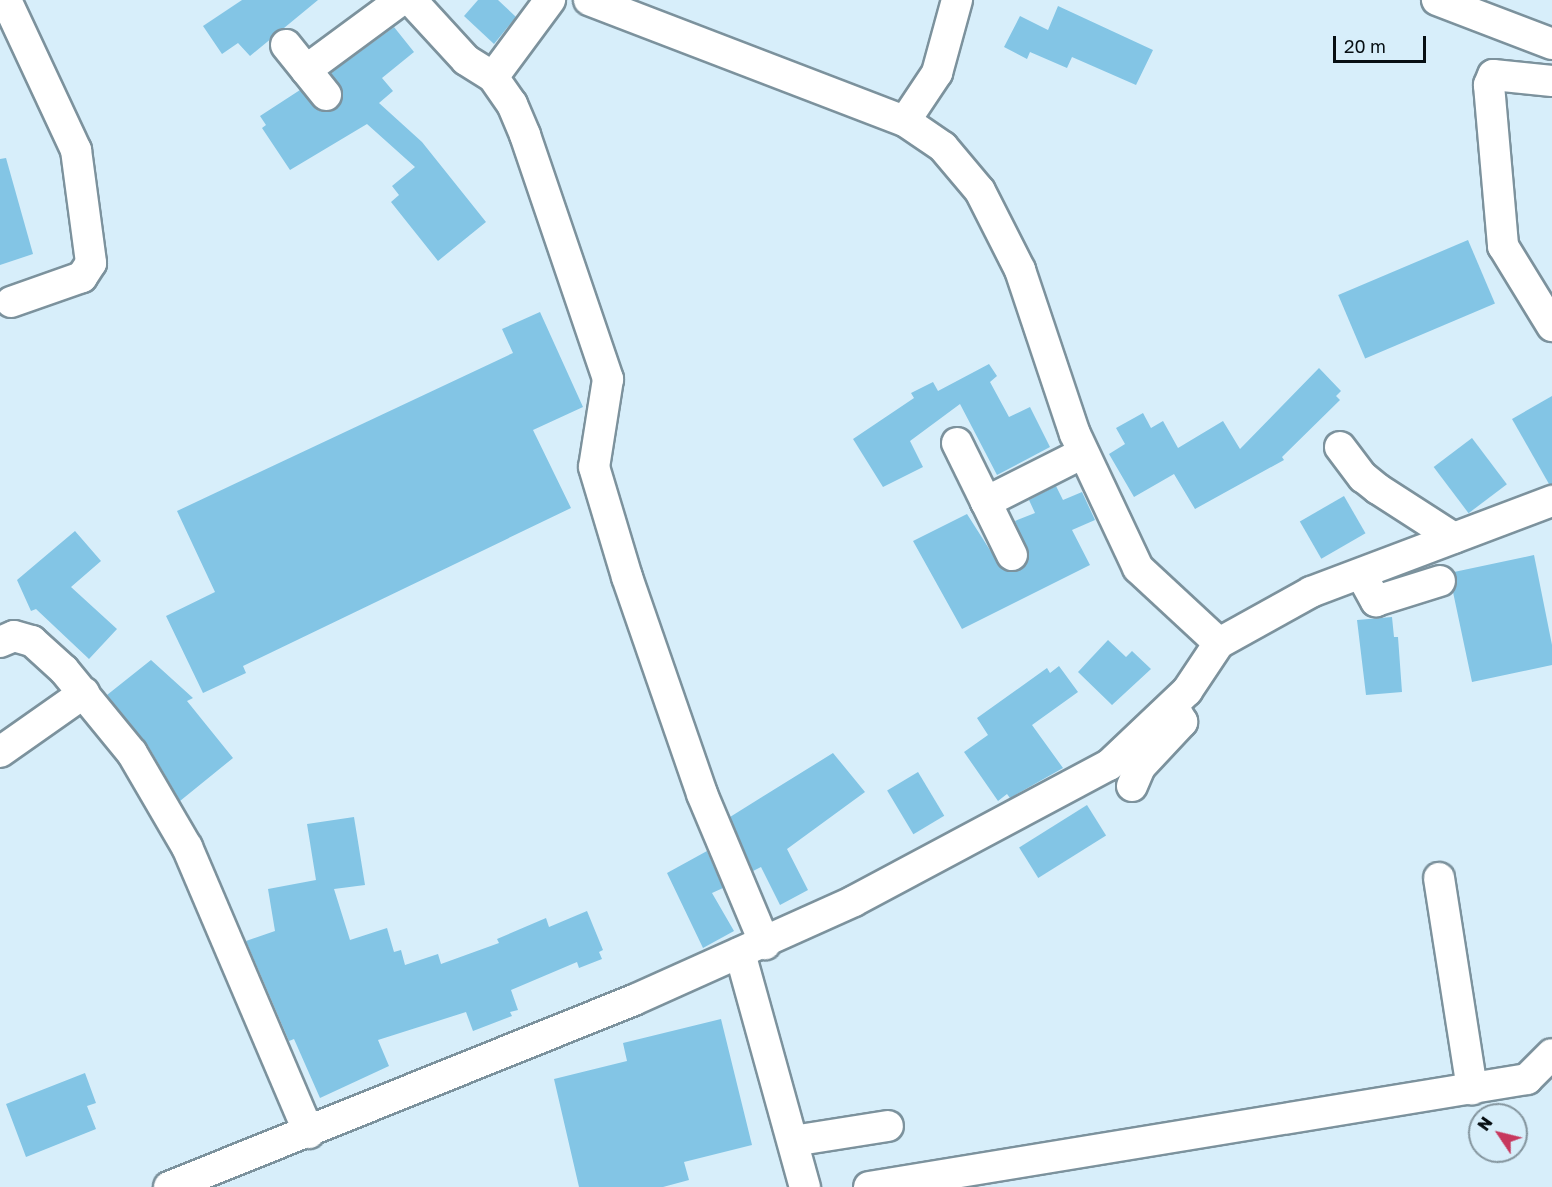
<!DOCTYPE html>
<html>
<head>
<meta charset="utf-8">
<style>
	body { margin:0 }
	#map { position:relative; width:1552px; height:1187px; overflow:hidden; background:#d7eefa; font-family:"Golos Text",sans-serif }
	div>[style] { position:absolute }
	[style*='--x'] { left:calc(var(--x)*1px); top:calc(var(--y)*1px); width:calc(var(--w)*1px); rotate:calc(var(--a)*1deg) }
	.building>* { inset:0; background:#83c5e5; transform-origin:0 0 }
	.roads { filter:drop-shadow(2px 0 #7c929d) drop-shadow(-2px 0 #7c929d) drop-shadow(0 2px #7c929d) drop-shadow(0 -2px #7c929d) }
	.minor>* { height:30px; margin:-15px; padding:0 15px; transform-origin:15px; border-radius:15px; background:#fff }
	span { translate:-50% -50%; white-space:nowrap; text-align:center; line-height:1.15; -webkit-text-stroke:6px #d7eefa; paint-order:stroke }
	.north { position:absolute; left:1468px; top:1103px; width:60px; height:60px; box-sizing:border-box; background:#d7eefa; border:2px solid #84959e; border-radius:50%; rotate:305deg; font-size:16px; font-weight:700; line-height:24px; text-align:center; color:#070f13 }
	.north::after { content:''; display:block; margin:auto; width:21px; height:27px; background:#c7385e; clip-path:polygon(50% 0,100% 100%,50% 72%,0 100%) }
	.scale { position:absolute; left:1333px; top:36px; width:93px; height:27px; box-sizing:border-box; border:3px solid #070f13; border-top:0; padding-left:8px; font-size:18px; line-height:21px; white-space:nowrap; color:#070f13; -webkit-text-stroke:4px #d7eefa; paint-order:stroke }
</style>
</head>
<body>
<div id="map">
	<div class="building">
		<i style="clip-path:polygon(242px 0,318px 0,250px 56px,238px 43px,222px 54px,203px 26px)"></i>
		<i style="clip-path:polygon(478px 0,498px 0,516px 17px,494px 44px,464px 16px)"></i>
		<i style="clip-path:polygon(1058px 6px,1153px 50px,1136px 85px,1072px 57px,1067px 68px,1030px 52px,1027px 59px,1004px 47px,1020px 16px,1048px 30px)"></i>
		<i style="clip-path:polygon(394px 27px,414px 52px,382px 78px,393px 91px,379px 103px,422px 142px,486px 222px,438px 261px,391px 202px,399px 195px,392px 186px,415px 167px,367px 124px,290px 170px,262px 128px,266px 125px,260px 116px,300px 90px,319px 111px,336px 109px,343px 93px,331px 73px)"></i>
		<i style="clip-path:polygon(6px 158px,33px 254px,0 265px,0 159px)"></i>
		<i style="left:1468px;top:240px;width:69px;height:141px;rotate:67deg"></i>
		<i style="clip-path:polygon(540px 312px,583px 407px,533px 430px,571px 508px,243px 666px,246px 673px,203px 693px,166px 616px,215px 592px,177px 511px,513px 353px,502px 329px)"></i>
		<i style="clip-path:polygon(989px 364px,997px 376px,990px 382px,1009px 417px,1030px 407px,1050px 447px,997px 475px,960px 404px,910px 441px,923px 467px,883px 487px,853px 439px,914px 398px,911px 393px,933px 382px,938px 391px)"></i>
		<i style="clip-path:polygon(1319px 368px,1341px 391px,1336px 396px,1340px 400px,1282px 457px,1284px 460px,1195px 509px,1174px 474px,1134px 497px,1109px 454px,1125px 444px,1116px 428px,1143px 413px,1151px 428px,1163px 421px,1178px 448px,1223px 421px,1240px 449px)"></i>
		<i style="clip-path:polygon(1552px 396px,1552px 484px,1549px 484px,1512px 419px)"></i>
		<i style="left:1472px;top:438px;width:58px;height:48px;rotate:53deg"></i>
		<i style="clip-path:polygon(1056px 486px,1063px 500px,1082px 492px,1095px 520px,1072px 530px,1090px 565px,962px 629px,913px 541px,967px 514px,1002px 569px,1019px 571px,1029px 556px,1015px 521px,1035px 513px,1029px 500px)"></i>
		<i style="left:1344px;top:496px;width:43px;height:51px;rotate:60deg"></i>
		<i style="clip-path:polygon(75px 531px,101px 561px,71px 587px,117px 629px,89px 659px,36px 609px,31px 611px,17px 580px)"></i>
		<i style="clip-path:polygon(1534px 555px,1552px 645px,1552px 665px,1472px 682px,1453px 592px,1457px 584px,1454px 572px)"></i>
		<i style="clip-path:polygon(1392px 617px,1394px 637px,1398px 637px,1402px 692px,1366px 695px,1357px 620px)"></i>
		<i style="clip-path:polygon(1108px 640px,1126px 657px,1132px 651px,1151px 669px,1112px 705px,1078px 672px)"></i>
		<i style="clip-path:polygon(151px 660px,193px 698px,187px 701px,233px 758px,180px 801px,147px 744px,107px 695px)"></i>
		<i style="clip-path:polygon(1059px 666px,1078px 692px,1032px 725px,1063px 768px,1010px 798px,1007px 794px,998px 801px,964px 752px,988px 735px,977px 718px,1047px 668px,1050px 673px)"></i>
		<i style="clip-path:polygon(833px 753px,865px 792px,787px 849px,808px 890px,780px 905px,761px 867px,753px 871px,730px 817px)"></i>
		<i style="left:918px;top:772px;width:51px;height:36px;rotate:59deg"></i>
		<i style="left:1087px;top:805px;width:36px;height:80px;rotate:58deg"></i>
		<i style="clip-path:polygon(354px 817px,365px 885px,334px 889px,350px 940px,387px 928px,394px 952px,401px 950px,405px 965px,438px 954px,441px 964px,499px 943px,497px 939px,546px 918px,549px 927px,587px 911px,603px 950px,599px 952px,602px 959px,579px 968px,577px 962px,511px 990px,518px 1010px,510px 1012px,512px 1016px,473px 1031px,466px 1012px,378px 1040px,389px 1066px,320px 1098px,294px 1039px,289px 1041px,246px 941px,275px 931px,268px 889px,316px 880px,307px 824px)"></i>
		<i style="clip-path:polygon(707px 851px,723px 888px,712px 893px,734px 931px,703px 948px,667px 873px)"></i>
		<i style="clip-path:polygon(721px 1019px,752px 1145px,684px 1162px,689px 1180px,663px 1187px,579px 1187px,554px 1079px,627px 1061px,623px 1043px)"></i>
		<i style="clip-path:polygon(85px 1073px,96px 1103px,87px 1106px,96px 1129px,26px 1157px,6px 1104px)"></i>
	</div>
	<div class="roads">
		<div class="minor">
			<i style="--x:6;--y:0;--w:166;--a:65"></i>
			<i style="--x:76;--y:150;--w:114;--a:82.4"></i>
			<i style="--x:91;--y:263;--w:17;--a:123"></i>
			<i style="--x:82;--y:277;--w:75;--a:160.6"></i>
			<i style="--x:411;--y:0;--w:81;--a:47.5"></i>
			<i style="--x:466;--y:60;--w:32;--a:32"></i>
			<i style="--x:493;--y:77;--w:33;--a:55"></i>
			<i style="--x:512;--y:104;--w:34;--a:67"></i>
			<i style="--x:525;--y:135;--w:258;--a:71.2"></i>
			<i style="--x:608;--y:379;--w:89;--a:99"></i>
			<i style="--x:594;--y:467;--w:115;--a:73.3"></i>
			<i style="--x:627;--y:577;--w:230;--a:70.9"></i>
			<i style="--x:702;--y:794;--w:163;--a:67.2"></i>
			<i style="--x:589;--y:0;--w:338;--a:21"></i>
			<i style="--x:905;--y:121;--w:46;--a:34.4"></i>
			<i style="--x:943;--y:147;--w:57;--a:49.9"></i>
			<i style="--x:980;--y:191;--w:89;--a:63.1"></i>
			<i style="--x:1020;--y:270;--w:173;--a:71.5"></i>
			<i style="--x:1075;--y:434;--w:148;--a:64.8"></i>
			<i style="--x:1138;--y:568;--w:110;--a:42.8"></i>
			<i style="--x:1437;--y:0;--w:123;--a:20.9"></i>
			<i style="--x:286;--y:45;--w:64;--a:51.3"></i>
			<i style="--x:306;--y:70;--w:118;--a:-36.4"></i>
			<i style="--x:493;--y:77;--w:96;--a:-53.5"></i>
			<i style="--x:1552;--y:81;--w:59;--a:-174.2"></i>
			<i style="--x:1493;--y:75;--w:11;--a:112"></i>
			<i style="--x:1489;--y:85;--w:162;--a:85"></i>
			<i style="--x:1503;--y:246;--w:94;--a:58.5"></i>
			<i style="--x:905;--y:121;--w:58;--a:-56.3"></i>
			<i style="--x:937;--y:73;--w:76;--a:-74.7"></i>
			<i style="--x:957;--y:443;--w:66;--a:63.8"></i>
			<i style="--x:986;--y:502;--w:109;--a:-26.8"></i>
			<i style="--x:1340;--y:447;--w:38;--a:53"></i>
			<i style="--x:1363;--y:477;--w:19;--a:39"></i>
			<i style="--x:1378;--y:489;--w:90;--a:32.8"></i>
			<i style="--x:986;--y:502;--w:59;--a:63.9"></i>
			<i style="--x:1362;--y:576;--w:29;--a:61"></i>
			<i style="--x:1376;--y:601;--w:67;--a:-17.4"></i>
			<i style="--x:0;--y:642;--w:15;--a:-23"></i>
			<i style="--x:14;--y:636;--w:19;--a:16"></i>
			<i style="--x:32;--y:641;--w:43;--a:42.2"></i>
			<i style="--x:64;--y:670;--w:107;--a:50.7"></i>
			<i style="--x:132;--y:753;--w:109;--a:59.7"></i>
			<i style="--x:187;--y:847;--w:311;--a:66.9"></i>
			<i style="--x:0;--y:752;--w:103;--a:-35.1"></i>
			<i style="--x:1132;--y:786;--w:21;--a:-67"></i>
			<i style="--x:1140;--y:767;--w:62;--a:-47"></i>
			<i style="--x:1182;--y:722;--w:10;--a:-119"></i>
			<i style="--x:1439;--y:878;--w:214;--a:81.1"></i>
			<i style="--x:740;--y:953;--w:243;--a:74.5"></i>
			<i style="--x:793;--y:1141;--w:96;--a:-9"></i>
			<i style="--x:169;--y:1187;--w:501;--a:-21.91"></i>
			<i style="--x:634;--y:1000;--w:241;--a:-24.2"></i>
			<i style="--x:854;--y:901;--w:289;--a:-28.1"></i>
			<i style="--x:1109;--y:765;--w:108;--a:-43.5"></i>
			<i style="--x:1187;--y:691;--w:58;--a:-56.3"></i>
			<i style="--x:1219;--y:643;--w:105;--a:-29"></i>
			<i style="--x:1311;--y:592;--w:258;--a:-20.7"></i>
			<i style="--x:869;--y:1187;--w:667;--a:-9.32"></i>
			<i style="--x:1527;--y:1079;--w:35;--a:-45"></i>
		</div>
	</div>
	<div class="north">N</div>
	<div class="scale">20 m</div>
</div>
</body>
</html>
